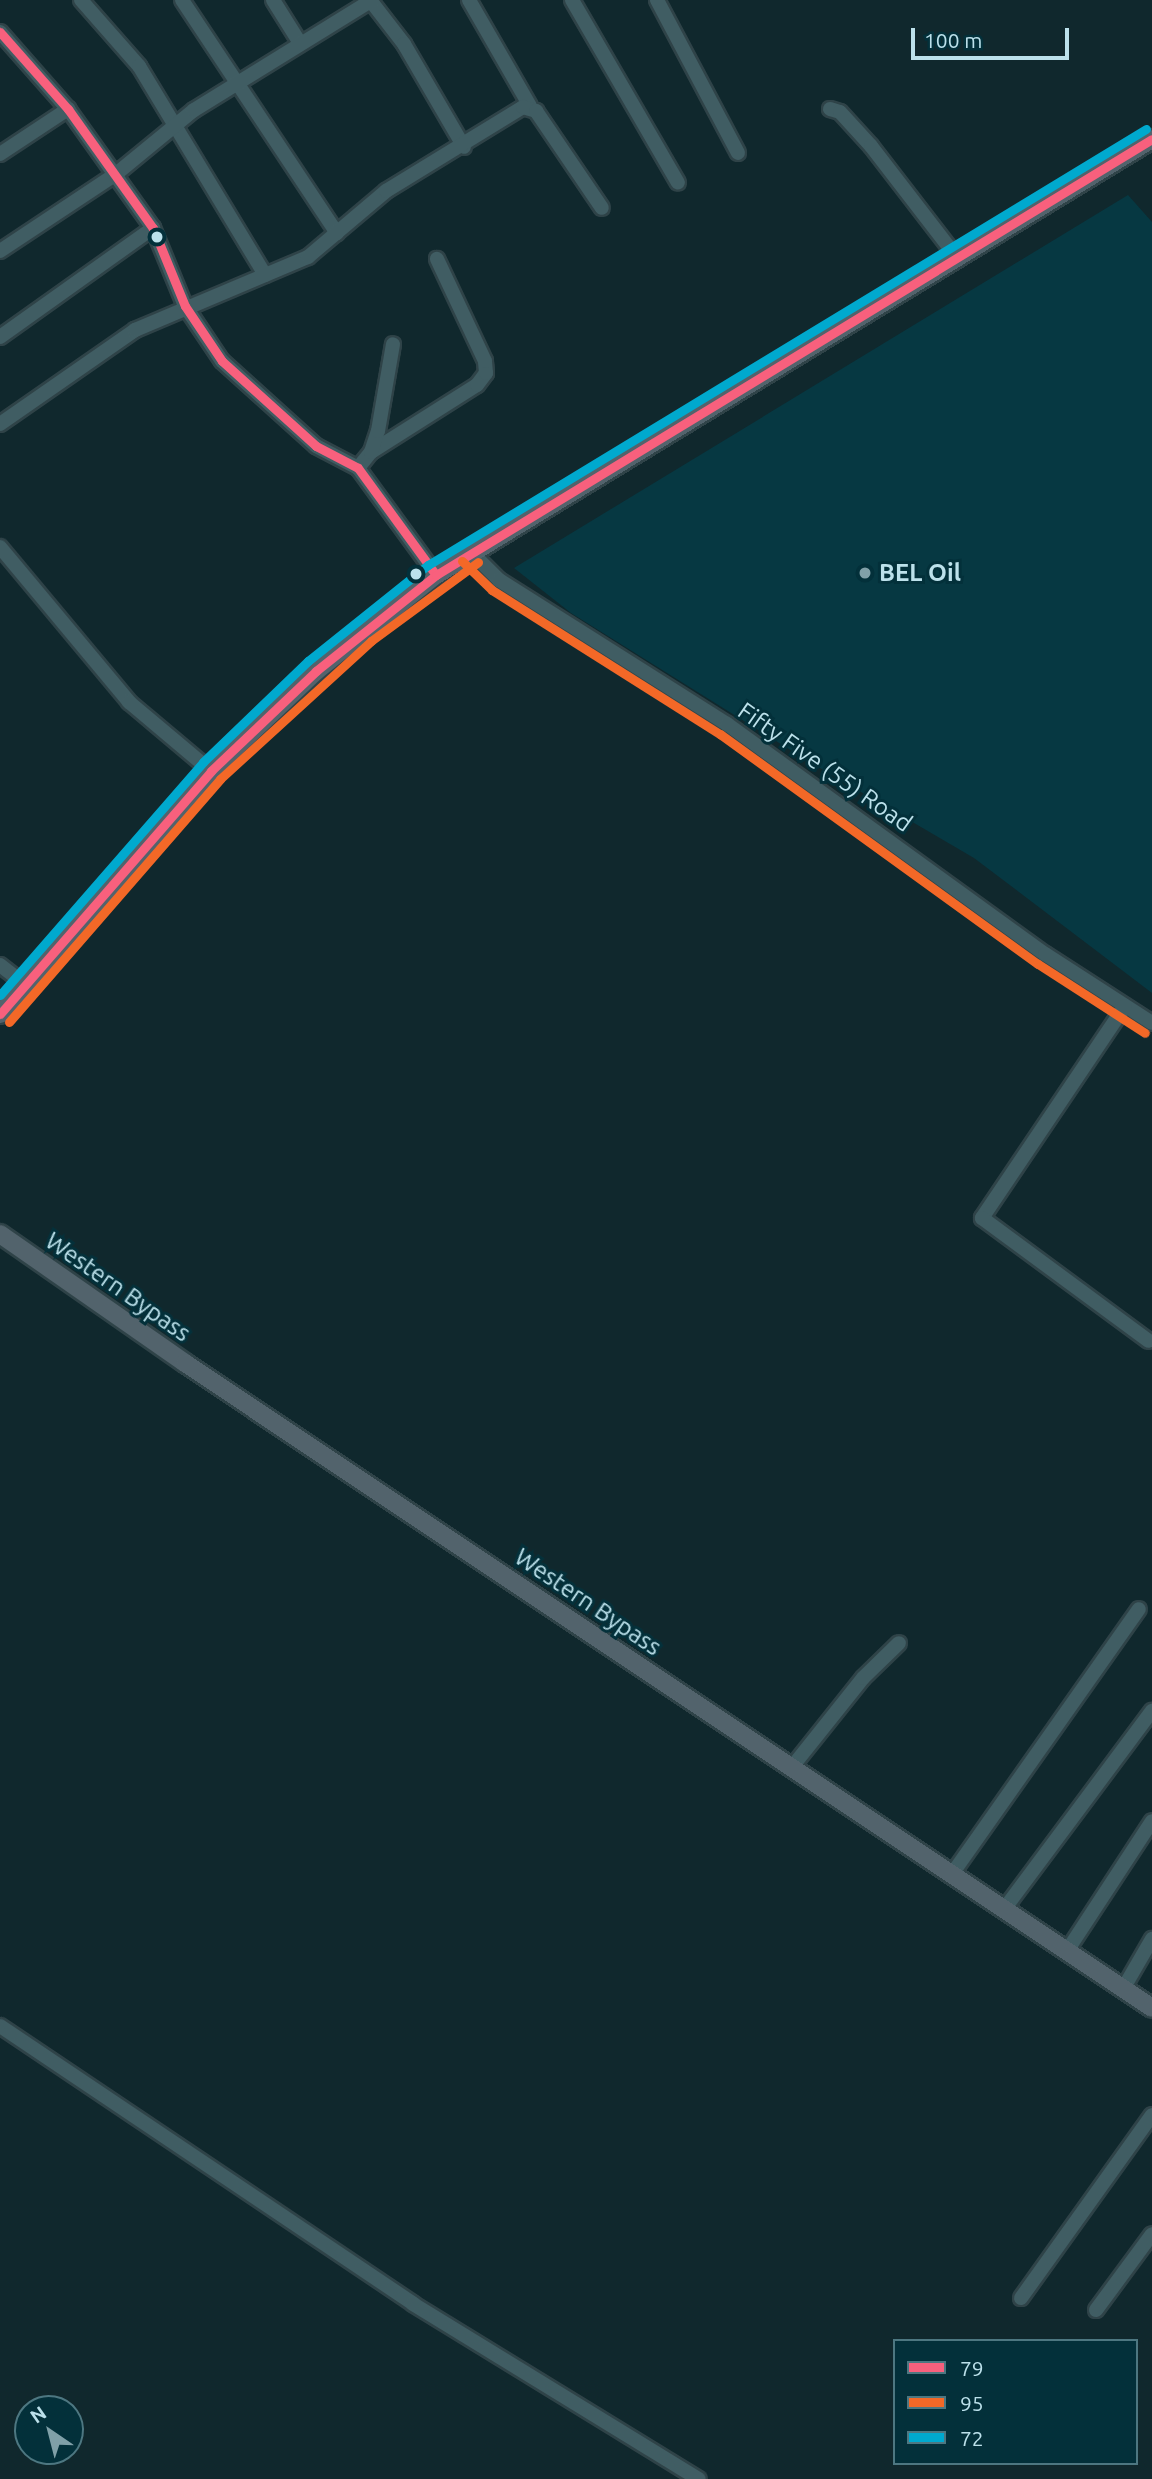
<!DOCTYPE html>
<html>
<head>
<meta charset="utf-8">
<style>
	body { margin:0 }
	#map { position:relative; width:1152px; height:2479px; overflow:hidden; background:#10282d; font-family:Ubuntu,sans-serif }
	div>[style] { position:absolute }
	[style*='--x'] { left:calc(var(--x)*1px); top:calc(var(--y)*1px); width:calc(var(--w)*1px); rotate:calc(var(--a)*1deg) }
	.built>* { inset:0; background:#063842 }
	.roads { filter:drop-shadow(2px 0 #2f4348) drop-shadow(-2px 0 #2f4348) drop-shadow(0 2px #2f4348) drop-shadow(0 -2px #2f4348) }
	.minor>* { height:14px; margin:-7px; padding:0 7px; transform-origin:7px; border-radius:7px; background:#405d63 }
	.major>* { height:18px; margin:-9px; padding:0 9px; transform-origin:9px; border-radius:9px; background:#52636c }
	.bus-1>* { height:9px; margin:-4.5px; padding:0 4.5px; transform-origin:4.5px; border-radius:4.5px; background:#f8607d }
	.bus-2>* { height:9px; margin:-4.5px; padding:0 4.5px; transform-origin:4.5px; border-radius:4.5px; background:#f36827 }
	.bus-3>* { height:9px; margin:-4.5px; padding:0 4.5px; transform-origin:4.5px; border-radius:4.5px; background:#00a9ce }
	.dots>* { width:19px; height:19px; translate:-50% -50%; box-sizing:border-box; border:4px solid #03303a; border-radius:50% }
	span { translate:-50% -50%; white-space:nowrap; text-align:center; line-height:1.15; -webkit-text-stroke:6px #03303a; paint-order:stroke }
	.poi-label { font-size:24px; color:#bce1eb; font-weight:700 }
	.left { translate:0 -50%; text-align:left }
	.street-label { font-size:24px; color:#bce1eb }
	.legend { position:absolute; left:893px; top:2339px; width:245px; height:126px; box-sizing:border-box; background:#03303a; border:2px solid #4d7781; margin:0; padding:9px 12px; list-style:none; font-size:21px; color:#bce1eb }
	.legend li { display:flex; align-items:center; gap:14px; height:35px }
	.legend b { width:35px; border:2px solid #4d7781 }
	.north { position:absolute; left:14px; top:2395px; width:70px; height:70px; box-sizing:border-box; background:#03303a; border:2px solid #4d7781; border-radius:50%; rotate:325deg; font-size:19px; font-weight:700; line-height:28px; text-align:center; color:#bce1eb }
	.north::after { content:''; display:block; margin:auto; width:24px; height:32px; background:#80a0a8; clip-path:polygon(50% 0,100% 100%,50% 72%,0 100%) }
	.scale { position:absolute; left:911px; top:28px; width:158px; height:32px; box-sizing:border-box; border:4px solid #bce1eb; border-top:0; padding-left:9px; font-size:21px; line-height:24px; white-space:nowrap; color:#bce1eb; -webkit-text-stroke:5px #03303a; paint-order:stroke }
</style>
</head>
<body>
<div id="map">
	<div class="built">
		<i style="clip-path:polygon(1128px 195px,1152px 222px,1152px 993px,974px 858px,808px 761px,571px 613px,514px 568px)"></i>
	</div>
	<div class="roads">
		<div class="minor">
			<i style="--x:81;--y:0;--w:88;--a:48.7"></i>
			<i style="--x:139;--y:66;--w:244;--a:58.9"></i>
			<i style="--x:182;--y:0;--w:280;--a:56.4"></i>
			<i style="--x:273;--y:0;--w:51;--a:57.9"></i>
			<i style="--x:370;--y:0;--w:56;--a:52.3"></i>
			<i style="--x:404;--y:44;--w:119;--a:59.8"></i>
			<i style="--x:469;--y:0;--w:122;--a:60.1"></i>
			<i style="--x:572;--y:0;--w:211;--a:59.9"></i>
			<i style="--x:657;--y:0;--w:173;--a:62.1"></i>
			<i style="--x:0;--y:32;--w:103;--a:48.6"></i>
			<i style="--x:68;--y:109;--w:146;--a:54.5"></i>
			<i style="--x:153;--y:228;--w:84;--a:67.7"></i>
			<i style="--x:185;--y:306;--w:66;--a:56.1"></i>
			<i style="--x:222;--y:361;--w:127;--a:42.1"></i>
			<i style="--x:316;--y:446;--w:47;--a:27.6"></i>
			<i style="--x:358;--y:468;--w:132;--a:53.9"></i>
			<i style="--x:830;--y:109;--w:10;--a:17"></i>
			<i style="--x:840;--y:112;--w:46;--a:47.6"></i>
			<i style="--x:871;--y:146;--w:138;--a:52.4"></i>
			<i style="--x:0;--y:154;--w:82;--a:-33.5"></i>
			<i style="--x:0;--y:251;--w:139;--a:-33.6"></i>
			<i style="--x:116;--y:174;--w:101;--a:-39.4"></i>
			<i style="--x:194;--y:110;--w:209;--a:-31.7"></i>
			<i style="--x:0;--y:337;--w:188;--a:-35.5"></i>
			<i style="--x:0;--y:424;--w:165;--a:-34.8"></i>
			<i style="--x:135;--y:330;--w:188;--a:-22.9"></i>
			<i style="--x:308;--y:257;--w:102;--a:-40.2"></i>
			<i style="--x:386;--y:191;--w:161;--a:-31.5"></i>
			<i style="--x:523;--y:107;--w:14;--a:17"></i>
			<i style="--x:536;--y:111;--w:117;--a:55.8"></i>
			<i style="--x:371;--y:452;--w:125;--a:-32.3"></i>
			<i style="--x:477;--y:385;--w:15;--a:-53"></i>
			<i style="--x:486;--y:373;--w:12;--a:-95"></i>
			<i style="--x:485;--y:361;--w:113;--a:-115.2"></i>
			<i style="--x:358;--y:468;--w:21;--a:-51"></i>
			<i style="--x:371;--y:452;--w:22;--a:-72"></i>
			<i style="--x:378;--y:431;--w:88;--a:-80.2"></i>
			<i style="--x:0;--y:547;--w:202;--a:50.2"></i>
			<i style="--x:129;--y:702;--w:107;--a:40.1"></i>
			<i style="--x:471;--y:552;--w:40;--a:45"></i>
			<i style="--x:499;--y:580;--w:270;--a:32.3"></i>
			<i style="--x:727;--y:724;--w:392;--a:35.9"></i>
			<i style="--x:1045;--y:954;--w:127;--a:32.8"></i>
			<i style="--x:0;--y:965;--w:33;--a:38"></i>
			<i style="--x:1125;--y:1006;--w:256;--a:124"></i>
			<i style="--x:982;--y:1218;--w:207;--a:36.4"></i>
			<i style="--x:792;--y:1767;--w:114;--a:-51.4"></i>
			<i style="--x:863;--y:1678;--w:50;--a:-44.2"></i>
			<i style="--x:952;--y:1874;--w:324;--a:-54.8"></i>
			<i style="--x:1005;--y:1908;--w:246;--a:-53.3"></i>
			<i style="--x:1067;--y:1951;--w:155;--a:-56.8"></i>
			<i style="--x:1123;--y:1989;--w:58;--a:-59.9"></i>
			<i style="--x:0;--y:2026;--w:498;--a:33.9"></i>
			<i style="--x:413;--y:2304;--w:335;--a:31.5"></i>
			<i style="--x:1021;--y:2298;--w:225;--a:-54.4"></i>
			<i style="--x:1096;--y:2310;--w:94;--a:-53.6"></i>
		</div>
		<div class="major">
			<i style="--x:0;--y:1014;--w:322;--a:-49"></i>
			<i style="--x:211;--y:771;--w:145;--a:-43.6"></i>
			<i style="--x:316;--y:671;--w:154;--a:-38.7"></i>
			<i style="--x:436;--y:575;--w:838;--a:-31.34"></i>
			<i style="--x:0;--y:1234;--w:226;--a:34.9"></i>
			<i style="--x:185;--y:1363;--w:1162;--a:33.7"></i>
		</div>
	</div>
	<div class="bus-1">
		<i style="--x:0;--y:32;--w:103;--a:48.6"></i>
		<i style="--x:68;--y:109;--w:146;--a:54.5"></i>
		<i style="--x:153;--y:228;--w:84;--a:67.7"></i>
		<i style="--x:185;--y:306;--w:66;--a:56.1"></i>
		<i style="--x:222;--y:361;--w:127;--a:42.1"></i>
		<i style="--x:316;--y:446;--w:47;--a:27.6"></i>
		<i style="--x:358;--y:468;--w:132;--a:53.9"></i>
		<i style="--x:0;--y:1014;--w:322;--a:-49"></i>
		<i style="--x:211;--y:771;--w:145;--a:-43.6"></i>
		<i style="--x:316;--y:671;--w:154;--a:-38.7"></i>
		<i style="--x:436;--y:575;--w:838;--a:-31.34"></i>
	</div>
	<div class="bus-2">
		<i style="--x:462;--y:561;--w:42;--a:44"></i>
		<i style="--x:492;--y:590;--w:270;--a:32.3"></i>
		<i style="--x:720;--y:734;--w:392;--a:35.9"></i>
		<i style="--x:1038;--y:964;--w:127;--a:32.8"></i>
		<i style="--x:9;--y:1022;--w:322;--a:-49"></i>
		<i style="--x:220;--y:779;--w:205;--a:-42.4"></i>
		<i style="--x:371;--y:641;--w:133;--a:-36.4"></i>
	</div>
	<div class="bus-3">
		<i style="--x:0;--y:995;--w:309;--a:-48.9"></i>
		<i style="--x:203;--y:762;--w:146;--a:-43.9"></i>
		<i style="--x:308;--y:661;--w:154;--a:-38.7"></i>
		<i style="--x:428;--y:565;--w:840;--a:-31.27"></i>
	</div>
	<div class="dots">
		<i style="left:157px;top:237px;background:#bce1eb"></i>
		<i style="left:865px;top:573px;background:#80a0a8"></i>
		<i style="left:416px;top:574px;background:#bce1eb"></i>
	</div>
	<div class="poi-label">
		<span class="left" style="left:879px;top:573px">BEL Oil</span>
	</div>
	<div class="street-label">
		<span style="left:825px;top:767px;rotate:35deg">Fifty Five (55) Road</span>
		<span style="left:118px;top:1287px;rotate:35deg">Western Bypass</span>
		<span style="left:588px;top:1602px;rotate:34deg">Western Bypass</span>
	</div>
	<ul class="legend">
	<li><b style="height:9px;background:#f8607d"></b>79</li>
	<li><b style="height:9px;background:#f36827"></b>95</li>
	<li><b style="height:9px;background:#00a9ce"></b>72</li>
	</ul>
	<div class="north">N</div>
	<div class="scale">100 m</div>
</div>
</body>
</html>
